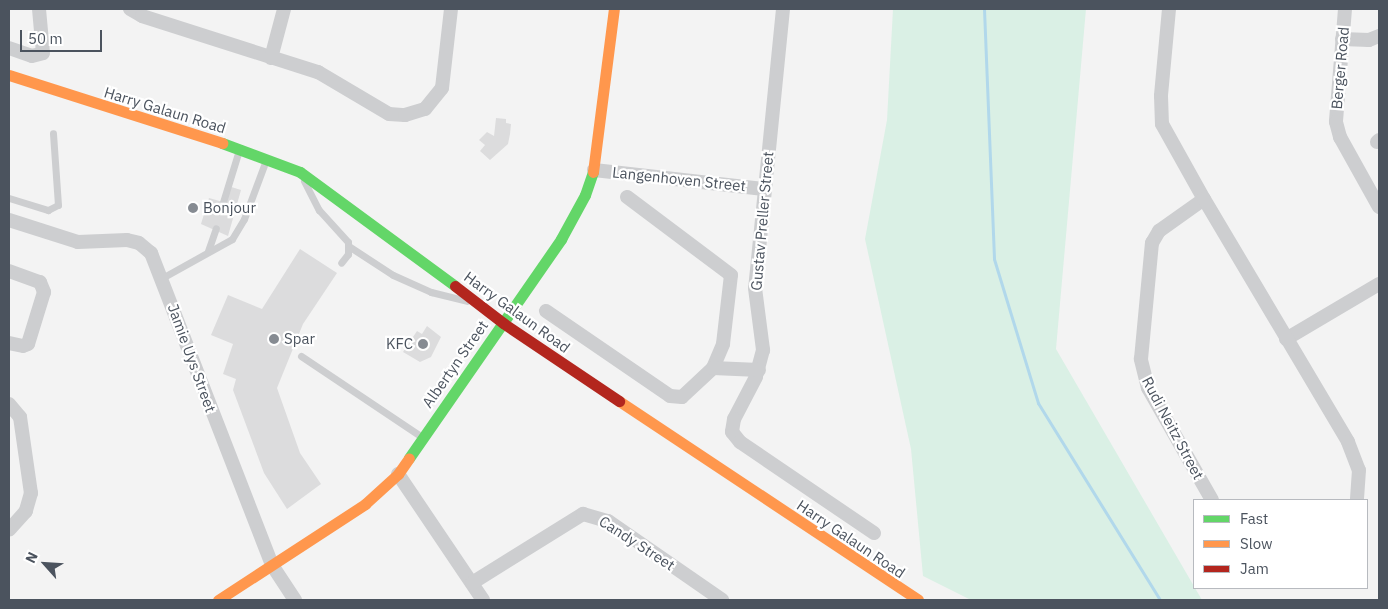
<!DOCTYPE html>
<html>
<head>
<meta charset="utf-8">
<style>
	body { margin:0 }
	#map { position:relative; width:1388px; height:609px; overflow:hidden; background:#f3f3f3; font-family:"IBM Plex Sans",sans-serif }
	div>[style] { position:absolute }
	[style*='--x'] { left:calc(var(--x)*1px); top:calc(var(--y)*1px); width:calc(var(--w)*1px); rotate:calc(var(--a)*1deg) }
	.green>* { inset:0; background:#daf0e5 }
	.stream>* { height:3px; margin:-1.5px; padding:0 1.5px; transform-origin:1.5px; border-radius:1.5px; background:#b1d8eb }
	.building>* { inset:0; background:#dcdcdd }
	.lane>* { height:7px; margin:-3.5px; padding:0 3.5px; transform-origin:3.5px; border-radius:3.5px; background:#cdced0 }
	.street>* { height:14px; margin:-7px; padding:0 7px; transform-origin:7px; border-radius:7px; background:#cdced0 }
	.fast>* { height:11px; margin:-5.5px; padding:0 5.5px; transform-origin:5.5px; border-radius:5.5px; background:#63d668 }
	.slow>* { height:11px; margin:-5.5px; padding:0 5.5px; transform-origin:5.5px; border-radius:5.5px; background:#ff974d }
	.jam>* { height:11px; margin:-5.5px; padding:0 5.5px; transform-origin:5.5px; border-radius:5.5px; background:#b3261e }
	.dots>* { width:14px; height:14px; translate:-50% -50%; box-sizing:border-box; border:2px solid #fff; border-radius:50% }
	span { translate:-50% -50%; white-space:nowrap; text-align:center; line-height:1.15; -webkit-text-stroke:4.5px #fff; paint-order:stroke }
	.street-label { font-size:15px; color:#4b535e }
	.poi-label { font-size:15px; color:#4b535e }
	.left { translate:0 -50%; text-align:left }
	.right { translate:-100% -50%; text-align:right }
	.frame { position:absolute; inset:0; border:10px solid #4b535e; pointer-events:none }
	.legend { position:absolute; left:1193px; top:499px; width:175px; height:90px; box-sizing:border-box; background:#fff; border:1px solid #b7babf; margin:0; padding:6px 9px; list-style:none; font-size:15px; color:#4b535e }
	.legend li { display:flex; align-items:center; gap:10px; height:25px }
	.legend b { width:25px; border:1px solid #b7babf }
	.north { position:absolute; left:20px; top:539px; width:50px; height:50px; -webkit-text-stroke:4px #fff; paint-order:stroke; rotate:296deg; font-size:14px; font-weight:700; line-height:20px; text-align:center; color:#4b535e }
	.north::after { content:''; display:block; margin:auto; width:18px; height:22px; background:#4b535e; clip-path:polygon(50% 0,100% 100%,50% 72%,0 100%) }
	.scale { position:absolute; left:20px; top:30px; width:82px; height:22px; box-sizing:border-box; border:2px solid #4b535e; border-top:0; padding-left:6px; font-size:15px; line-height:18px; white-space:nowrap; color:#4b535e; -webkit-text-stroke:4px #fff; paint-order:stroke }
</style>
</head>
<body>
<div id="map">
	<div class="green">
		<i style="clip-path:polygon(893px 9px,1086px 9px,1056px 349px,1202px 600px,971px 600px,923px 576px,911px 449px,865px 239px,887px 120px)"></i>
	</div>
	<div class="stream">
		<i style="--x:984;--y:9;--w:250;--a:87.7"></i>
		<i style="--x:994;--y:259;--w:151;--a:73"></i>
		<i style="--x:1038;--y:403;--w:232;--a:58.2"></i>
	</div>
	<div class="building">
		<i style="clip-path:polygon(496px 118px,506px 119px,506px 123px,511px 124px,510px 134px,508px 144px,490px 160px,480px 151px,485px 145px,479px 140px,487px 132px,494px 136px)"></i>
		<i style="clip-path:polygon(228px 186px,241px 190px,228px 236px,201px 224px,209px 198px,223px 202px)"></i>
		<i style="clip-path:polygon(300px 249px,337px 273px,303px 324px,277px 388px,300px 453px,321px 484px,287px 509px,264px 473px,233px 390px,236px 379px,223px 374px,233px 344px,211px 335px,228px 295px,262px 309px)"></i>
		<i style="clip-path:polygon(427px 326px,441px 337px,431px 357px,420px 362px,403px 352px,417px 331px,422px 334px)"></i>
	</div>
	<div class="lane">
		<i style="--x:304;--y:181;--w:33;--a:63"></i>
		<i style="--x:319;--y:210;--w:43;--a:47.8"></i>
		<i style="--x:348;--y:242;--w:12;--a:90"></i>
		<i style="--x:348;--y:254;--w:11;--a:128"></i>
		<i style="--x:9;--y:198;--w:41;--a:17.1"></i>
		<i style="--x:48;--y:210;--w:11;--a:-27"></i>
		<i style="--x:58;--y:205;--w:72;--a:-94"></i>
		<i style="--x:223;--y:202;--w:54;--a:-72.9"></i>
		<i style="--x:350;--y:247;--w:51;--a:33.1"></i>
		<i style="--x:393;--y:275;--w:42;--a:24.1"></i>
		<i style="--x:431;--y:292;--w:37;--a:14"></i>
		<i style="--x:208;--y:251;--w:24;--a:-71"></i>
		<i style="--x:162;--y:278;--w:80;--a:-29.1"></i>
		<i style="--x:232;--y:239;--w:23;--a:-59"></i>
		<i style="--x:244;--y:219;--w:63;--a:-69.6"></i>
		<i style="--x:301;--y:356;--w:146;--a:33.8"></i>
	</div>
	<div class="street">
		<i style="--x:130;--y:9;--w:14;--a:30"></i>
		<i style="--x:142;--y:16;--w:185;--a:17.7"></i>
		<i style="--x:318;--y:72;--w:82;--a:30.6"></i>
		<i style="--x:389;--y:114;--w:16;--a:4"></i>
		<i style="--x:405;--y:115;--w:21;--a:-17"></i>
		<i style="--x:425;--y:109;--w:27;--a:-51"></i>
		<i style="--x:442;--y:88;--w:80;--a:-83.5"></i>
		<i style="--x:783;--y:9;--w:280;--a:95.7"></i>
		<i style="--x:755;--y:288;--w:63;--a:82.6"></i>
		<i style="--x:763;--y:350;--w:28;--a:105"></i>
		<i style="--x:756;--y:377;--w:47;--a:117.6"></i>
		<i style="--x:734;--y:419;--w:13;--a:99"></i>
		<i style="--x:732;--y:432;--w:13;--a:51"></i>
		<i style="--x:740;--y:442;--w:162;--a:34.2"></i>
		<i style="--x:1169;--y:9;--w:87;--a:95.3"></i>
		<i style="--x:1161;--y:96;--w:28;--a:88"></i>
		<i style="--x:1162;--y:124;--w:86;--a:60.8"></i>
		<i style="--x:1345;--y:9;--w:113;--a:94.6"></i>
		<i style="--x:1336;--y:122;--w:16;--a:75"></i>
		<i style="--x:1340;--y:137;--w:80;--a:60.9"></i>
		<i style="--x:1342;--y:39;--w:27;--a:2"></i>
		<i style="--x:1369;--y:40;--w:11;--a:-22"></i>
		<i style="--x:9;--y:48;--w:24;--a:19"></i>
		<i style="--x:32;--y:56;--w:11;--a:-15"></i>
		<i style="--x:43;--y:53;--w:44;--a:-95.2"></i>
		<i style="--x:271;--y:58;--w:51;--a:-75.1"></i>
		<i style="--x:1377;--y:142;--w:3;--a:-45"></i>
		<i style="--x:594;--y:170;--w:171;--a:6.4"></i>
		<i style="--x:9;--y:220;--w:72;--a:17.7"></i>
		<i style="--x:78;--y:242;--w:49;--a:-2.3"></i>
		<i style="--x:127;--y:240;--w:12;--a:14"></i>
		<i style="--x:139;--y:243;--w:16;--a:40"></i>
		<i style="--x:151;--y:253;--w:335;--a:68.8"></i>
		<i style="--x:272;--y:565;--w:42;--a:56.7"></i>
		<i style="--x:9;--y:271;--w:33;--a:20"></i>
		<i style="--x:40;--y:282;--w:11;--a:68"></i>
		<i style="--x:44;--y:292;--w:54;--a:107.1"></i>
		<i style="--x:28;--y:344;--w:5;--a:158"></i>
		<i style="--x:23;--y:346;--w:14;--a:-168"></i>
		<i style="--x:546;--y:311;--w:150;--a:34.4"></i>
		<i style="--x:670;--y:396;--w:12;--a:5"></i>
		<i style="--x:682;--y:397;--w:42;--a:-43.1"></i>
		<i style="--x:713;--y:368;--w:26;--a:-67"></i>
		<i style="--x:723;--y:344;--w:69;--a:-83.4"></i>
		<i style="--x:731;--y:275;--w:130;--a:-143.1"></i>
		<i style="--x:1286;--y:339;--w:108;--a:-30.6"></i>
		<i style="--x:713;--y:368;--w:46;--a:2.5"></i>
		<i style="--x:9;--y:404;--w:17;--a:50"></i>
		<i style="--x:20;--y:417;--w:77;--a:81.8"></i>
		<i style="--x:31;--y:493;--w:19;--a:106"></i>
		<i style="--x:26;--y:511;--w:25;--a:132"></i>
		<i style="--x:398;--y:474;--w:152;--a:56"></i>
		<i style="--x:1212;--y:500;--w:129;--a:-119.7"></i>
		<i style="--x:1148;--y:388;--w:30;--a:-104"></i>
		<i style="--x:1141;--y:359;--w:117;--a:-84.6"></i>
		<i style="--x:1152;--y:243;--w:14;--a:-60"></i>
		<i style="--x:1159;--y:231;--w:55;--a:-35.4"></i>
		<i style="--x:1204;--y:199;--w:282;--a:59.3"></i>
		<i style="--x:1348;--y:442;--w:30;--a:69"></i>
		<i style="--x:1359;--y:470;--w:30;--a:94"></i>
		<i style="--x:472;--y:583;--w:131;--a:-31.9"></i>
		<i style="--x:583;--y:514;--w:26;--a:16"></i>
		<i style="--x:608;--y:521;--w:139;--a:34.7"></i>
	</div>
	<div class="fast">
		<i style="--x:222;--y:143;--w:83;--a:20.4"></i>
		<i style="--x:300;--y:172;--w:192;--a:36.3"></i>
		<i style="--x:409;--y:458;--w:267;--a:-55.2"></i>
		<i style="--x:561;--y:239;--w:50;--a:-61.4"></i>
		<i style="--x:585;--y:195;--w:24;--a:-71"></i>
	</div>
	<div class="slow">
		<i style="--x:9;--y:75;--w:224;--a:17.7"></i>
		<i style="--x:593;--y:172;--w:164;--a:-82.7"></i>
		<i style="--x:619;--y:401;--w:359;--a:33.6"></i>
		<i style="--x:218;--y:600;--w:176;--a:-33.1"></i>
		<i style="--x:365;--y:504;--w:45;--a:-42.3"></i>
		<i style="--x:398;--y:474;--w:19;--a:-55"></i>
	</div>
	<div class="jam">
		<i style="--x:455;--y:286;--w:61;--a:37.6"></i>
		<i style="--x:503;--y:323;--w:140;--a:33.9"></i>
	</div>
	<div class="dots">
		<i style="left:193px;top:208px;background:#868b92"></i>
		<i style="left:274px;top:339px;background:#868b92"></i>
		<i style="left:423px;top:344px;background:#868b92"></i>
	</div>
	<div class="street-label">
		<span style="left:1340px;top:68px;rotate:-85deg">Berger Road</span>
		<span style="left:165px;top:110px;rotate:17deg">Harry Galaun Road</span>
		<span style="left:679px;top:179px;rotate:6deg">Langenhoven Street</span>
		<span style="left:762px;top:221px;rotate:-85deg">Gustav Preller Street</span>
		<span style="left:517px;top:312px;rotate:36deg">Harry Galaun Road</span>
		<span style="left:192px;top:358px;rotate:70deg">Jamie Uys Street</span>
		<span style="left:455px;top:364px;rotate:-55deg">Albertyn Street</span>
		<span style="left:1173px;top:428px;rotate:62deg">Rudi Neitz Street</span>
		<span style="left:851px;top:539px;rotate:34deg">Harry Galaun Road</span>
		<span style="left:637px;top:543px;rotate:33deg">Candy Street</span>
	</div>
	<div class="poi-label">
		<span class="left" style="left:203px;top:208px">Bonjour</span>
		<span class="left" style="left:284px;top:339px">Spar</span>
		<span class="right" style="left:413px;top:344px">KFC</span>
	</div>
	<div class="frame"></div>
	<ul class="legend">
	<li><b style="height:6px;background:#63d668"></b>Fast</li>
	<li><b style="height:6px;background:#ff974d"></b>Slow</li>
	<li><b style="height:6px;background:#b3261e"></b>Jam</li>
	</ul>
	<div class="north">N</div>
	<div class="scale">50 m</div>
</div>
</body>
</html>
